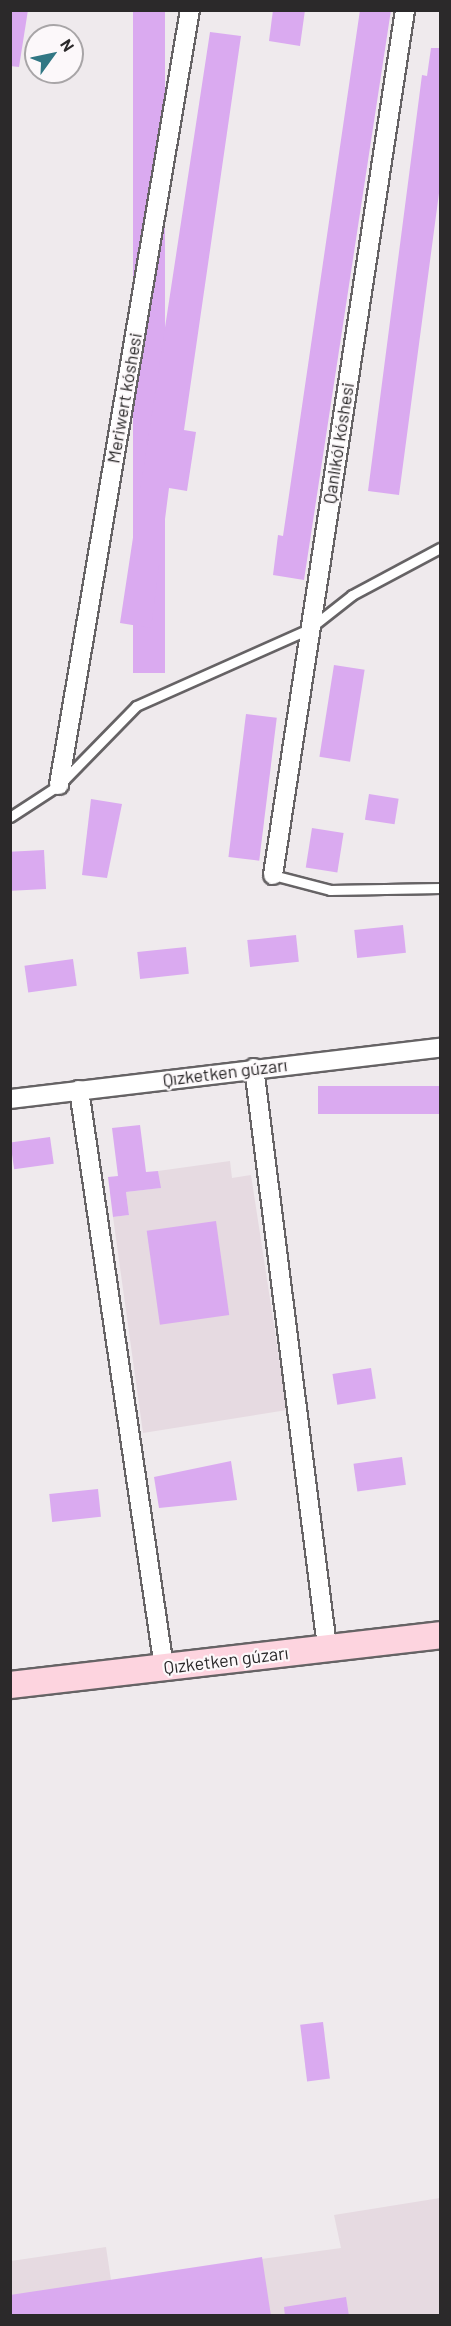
<!DOCTYPE html>
<html>
<head>
<meta charset="utf-8">
<style>
	body { margin:0 }
	#map { position:relative; width:451px; height:2326px; overflow:hidden; background:#efeaed; font-family:Barlow,sans-serif }
	div>[style] { position:absolute }
	[style*='--x'] { left:calc(var(--x)*1px); top:calc(var(--y)*1px); width:calc(var(--w)*1px); rotate:calc(var(--a)*1deg) }
	.built>* { inset:0; background:#e6dae1 }
	.building>* { inset:0; background:#daaaf0; transform-origin:0 0 }
	.roads { filter:drop-shadow(2px 0 #666365) drop-shadow(-2px 0 #666365) drop-shadow(0 2px #666365) drop-shadow(0 -2px #666365) }
	.lane>* { height:9px; margin:-4.5px; padding:0 4.5px; transform-origin:4.5px; border-radius:4.5px; background:#fff }
	.street>* { height:18px; margin:-9px; padding:0 9px; transform-origin:9px; border-radius:9px; background:#fff }
	.secondary>* { height:26px; margin:-13px; padding:0 13px; transform-origin:13px; border-radius:13px; background:#fdd4df }
	span { translate:-50% -50%; white-space:nowrap; text-align:center; line-height:1.15; -webkit-text-stroke:4.5px #fcf8fa; paint-order:stroke }
	.street-label { font-size:18px; color:#2b292a }
	.frame { position:absolute; inset:0; border:12px solid #2b292a; pointer-events:none }
	.north { position:absolute; left:24px; top:24px; width:60px; height:60px; box-sizing:border-box; background:#fcf8fa; border:2px solid #a8a5a7; border-radius:50%; rotate:57deg; font-size:16px; font-weight:700; line-height:24px; text-align:center; color:#2b292a }
	.north::after { content:''; display:block; margin:auto; width:21px; height:27px; background:#317784; clip-path:polygon(50% 0,100% 100%,50% 72%,0 100%) }
</style>
</head>
<body>
<div id="map">
	<div class="built">
		<i style="clip-path:polygon(230px 1161px,232px 1178px,251px 1175px,287px 1410px,143px 1433px,113px 1217px,129px 1215px,126px 1192px,160px 1188px,158px 1171px)"></i>
		<i style="clip-path:polygon(440px 2198px,440px 2315px,11px 2316px,11px 2261px,106px 2247px,111px 2280px,341px 2248px,334px 2215px)"></i>
	</div>
	<div class="building">
		<i style="clip-path:polygon(10px 10px,28px 10px,19px 67px,10px 66px)"></i>
		<i style="left:133px;top:10px;width:32px;height:663px"></i>
		<i style="clip-path:polygon(273px 10px,305px 10px,300px 46px,269px 41px)"></i>
		<i style="clip-path:polygon(360px 10px,391px 10px,304px 580px,273px 575px,278px 535px,283px 536px)"></i>
		<i style="clip-path:polygon(210px 32px,241px 36px,184px 430px,196px 432px,187px 491px,169px 488px,151px 628px,120px 623px)"></i>
		<i style="clip-path:polygon(431px 48px,441px 48px,441px 178px,399px 495px,368px 491px,422px 75px,427px 76px)"></i>
		<i style="left:334px;top:665px;width:31px;height:93px;rotate:9deg"></i>
		<i style="left:246px;top:714px;width:31px;height:144px;rotate:7deg"></i>
		<i style="left:369px;top:794px;width:30px;height:26px;rotate:9deg"></i>
		<i style="clip-path:polygon(91px 799px,122px 804px,107px 878px,82px 875px)"></i>
		<i style="left:312px;top:828px;width:32px;height:40px;rotate:9deg"></i>
		<i style="left:44px;top:850px;width:39px;height:34px;rotate:87deg"></i>
		<i style="left:403px;top:925px;width:28px;height:49px;rotate:84deg"></i>
		<i style="left:296px;top:935px;width:27px;height:49px;rotate:84deg"></i>
		<i style="left:186px;top:947px;width:27px;height:49px;rotate:84deg"></i>
		<i style="left:73px;top:959px;width:27px;height:49px;rotate:82deg"></i>
		<i style="left:441px;top:1086px;width:28px;height:123px;rotate:90deg"></i>
		<i style="clip-path:polygon(140px 1125px,146px 1172px,158px 1171px,161px 1188px,126px 1192px,129px 1215px,113px 1217px,108px 1177px,118px 1176px,112px 1128px)"></i>
		<i style="left:50px;top:1137px;width:27px;height:40px;rotate:82deg"></i>
		<i style="left:216px;top:1221px;width:95px;height:70px;rotate:82deg"></i>
		<i style="left:371px;top:1368px;width:31px;height:39px;rotate:81deg"></i>
		<i style="left:402px;top:1457px;width:28px;height:49px;rotate:82deg"></i>
		<i style="clip-path:polygon(231px 1461px,237px 1500px,159px 1508px,154px 1477px)"></i>
		<i style="left:98px;top:1489px;width:28px;height:49px;rotate:84deg"></i>
		<i style="left:323px;top:2022px;width:57px;height:23px;rotate:83deg"></i>
		<i style="clip-path:polygon(262px 2257px,271px 2316px,10px 2316px,10px 2295px)"></i>
		<i style="clip-path:polygon(346px 2297px,349px 2316px,285px 2316px,284px 2307px)"></i>
	</div>
	<div class="roads">
		<div class="lane">
			<i style="--x:10;--y:817;--w:59;--a:-33.1"></i>
			<i style="--x:59;--y:785;--w:110;--a:-45.7"></i>
			<i style="--x:136;--y:706;--w:189;--a:-24"></i>
			<i style="--x:309;--y:629;--w:55;--a:-38.3"></i>
			<i style="--x:352;--y:595;--w:100;--a:-28.1"></i>
			<i style="--x:273;--y:875;--w:59;--a:14.7"></i>
			<i style="--x:330;--y:890;--w:110;--a:-1"></i>
		</div>
		<div class="street">
			<i style="--x:59;--y:785;--w:786;--a:-80.41"></i>
			<i style="--x:273;--y:875;--w:875;--a:-81.32"></i>
			<i style="--x:254;--y:1068;--w:584;--a:82.81"></i>
			<i style="--x:79;--y:1090;--w:584;--a:81.63"></i>
			<i style="--x:10;--y:1099;--w:433;--a:-6.8"></i>
		</div>
		<div class="secondary">
			<i style="--x:10;--y:1685;--w:433;--a:-6.6"></i>
		</div>
	</div>
	<div class="street-label">
		<span style="left:124px;top:398px;rotate:-80deg">Meriwert kóshesi</span>
		<span style="left:338px;top:443px;rotate:-81deg">Qanlıkól kóshesi</span>
		<span style="left:225px;top:1072px;rotate:-7deg">Qızketken gúzarı</span>
		<span style="left:226px;top:1660px;rotate:-7deg">Qızketken gúzarı</span>
	</div>
	<div class="frame"></div>
	<div class="north">N</div>
</div>
</body>
</html>
